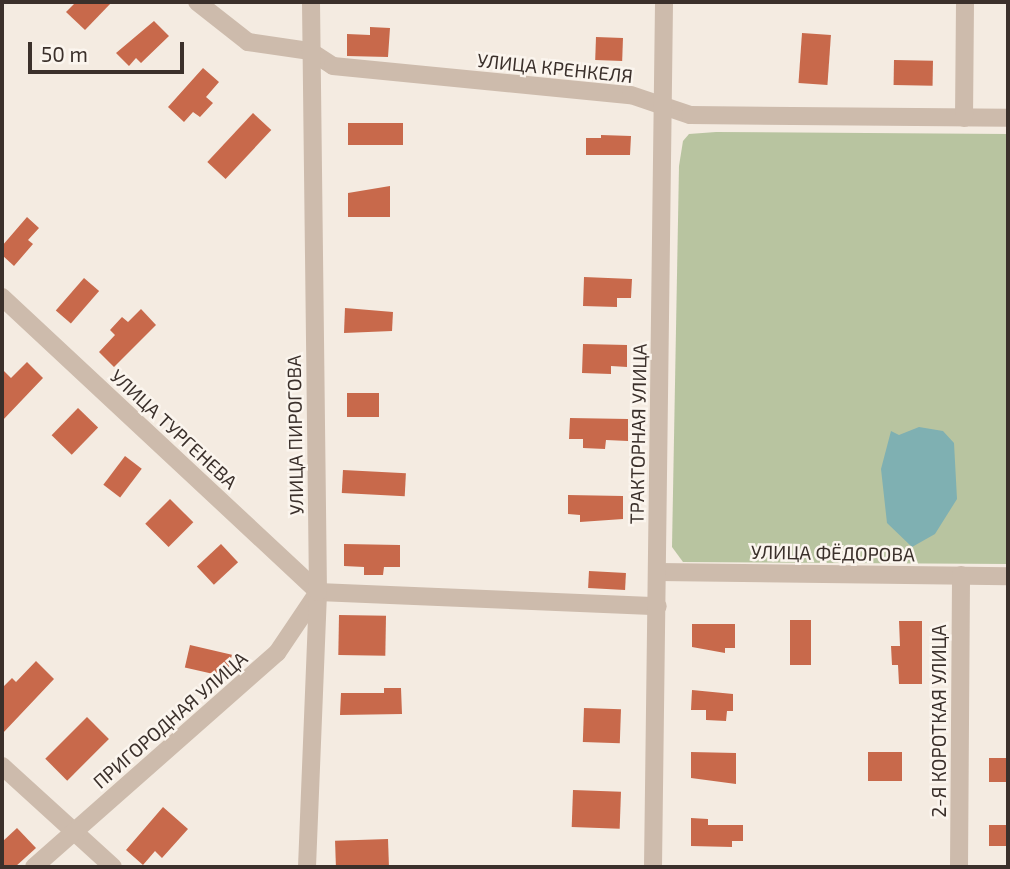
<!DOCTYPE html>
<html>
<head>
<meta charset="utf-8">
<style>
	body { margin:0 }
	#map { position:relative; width:1010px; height:869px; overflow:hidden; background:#f4ebe1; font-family:"Exo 2",sans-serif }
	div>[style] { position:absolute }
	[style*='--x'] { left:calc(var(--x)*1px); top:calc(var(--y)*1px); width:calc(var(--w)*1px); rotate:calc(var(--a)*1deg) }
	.green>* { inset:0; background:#b8c4a0 }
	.water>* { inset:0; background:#7fb0b2 }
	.building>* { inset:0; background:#c8694b; transform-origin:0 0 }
	.minor>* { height:18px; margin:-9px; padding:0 9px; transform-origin:9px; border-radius:9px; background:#cdbbac }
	span { translate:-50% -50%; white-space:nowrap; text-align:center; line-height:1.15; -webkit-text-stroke:5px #fbf5ee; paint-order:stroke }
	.street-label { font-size:19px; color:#3b302b }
	.frame { position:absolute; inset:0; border:4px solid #3b302b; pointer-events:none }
	.scale { position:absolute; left:28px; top:42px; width:156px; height:32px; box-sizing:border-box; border:4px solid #3b302b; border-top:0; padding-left:9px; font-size:21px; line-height:24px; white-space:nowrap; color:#3b302b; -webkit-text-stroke:5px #fbf5ee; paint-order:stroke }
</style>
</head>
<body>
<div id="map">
	<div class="green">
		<i style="clip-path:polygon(716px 132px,1008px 134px,1008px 564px,683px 562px,672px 547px,679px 166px,683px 141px,689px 134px)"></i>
	</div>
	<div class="water">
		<i style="clip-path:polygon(919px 427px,943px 431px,954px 443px,957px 499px,935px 534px,912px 547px,887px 523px,881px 469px,891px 431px,899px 435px)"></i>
	</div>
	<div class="building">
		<i style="clip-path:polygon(76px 2px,112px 2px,85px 30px,66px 12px)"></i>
		<i style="clip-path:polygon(154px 21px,169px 36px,141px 63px,136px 58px,129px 66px,116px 53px)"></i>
		<i style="clip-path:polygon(370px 27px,390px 28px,388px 57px,347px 56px,347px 34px,370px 35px)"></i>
		<i style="left:802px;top:33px;width:29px;height:50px;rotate:4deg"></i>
		<i style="left:596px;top:37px;width:27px;height:23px;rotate:2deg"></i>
		<i style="left:894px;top:60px;width:39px;height:25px;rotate:1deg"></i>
		<i style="clip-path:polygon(203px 68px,219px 82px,206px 97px,213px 103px,200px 117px,193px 112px,184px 122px,168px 107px)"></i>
		<i style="left:253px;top:113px;width:25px;height:67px;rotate:43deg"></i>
		<i style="left:348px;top:123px;width:55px;height:22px"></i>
		<i style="clip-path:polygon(601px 135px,631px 136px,630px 155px,586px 155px,586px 138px,601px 138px)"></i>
		<i style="clip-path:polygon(390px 186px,390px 217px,348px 217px,348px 193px)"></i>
		<i style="clip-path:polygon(27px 217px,39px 228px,28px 240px,33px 244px,14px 266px,2px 255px,2px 246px)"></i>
		<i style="clip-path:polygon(584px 277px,632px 279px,631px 298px,617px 298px,617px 307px,583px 306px)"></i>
		<i style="left:84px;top:278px;width:20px;height:43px;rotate:41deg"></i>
		<i style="clip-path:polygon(345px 308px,393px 312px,392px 331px,344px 333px)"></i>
		<i style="clip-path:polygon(141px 309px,156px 325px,114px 367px,99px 352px,115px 335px,110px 330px,122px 317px,128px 322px)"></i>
		<i style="clip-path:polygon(583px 344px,627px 345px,627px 367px,611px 366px,611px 374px,582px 373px)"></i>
		<i style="clip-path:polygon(27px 362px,43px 378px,2px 421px,2px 369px,11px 378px)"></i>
		<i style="left:347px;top:393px;width:32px;height:24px"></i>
		<i style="left:78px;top:408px;width:28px;height:38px;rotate:44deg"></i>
		<i style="clip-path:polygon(570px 418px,628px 419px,628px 441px,606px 440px,605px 449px,583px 448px,583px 439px,569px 439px)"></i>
		<i style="left:125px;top:456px;width:21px;height:36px;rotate:37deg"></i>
		<i style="left:343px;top:470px;width:63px;height:23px;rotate:3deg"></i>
		<i style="clip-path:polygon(568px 495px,623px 496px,623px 519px,580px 522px,580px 515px,568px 514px)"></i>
		<i style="left:170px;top:499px;width:33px;height:35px;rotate:45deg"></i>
		<i style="left:221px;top:544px;width:25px;height:33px;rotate:47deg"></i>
		<i style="clip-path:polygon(344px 544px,400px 545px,400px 567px,384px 567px,383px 575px,364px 575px,364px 567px,344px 566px)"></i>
		<i style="left:589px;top:571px;width:37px;height:17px;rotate:3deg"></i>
		<i style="left:339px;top:615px;width:47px;height:40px;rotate:1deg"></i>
		<i style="left:790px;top:620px;width:21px;height:45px"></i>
		<i style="clip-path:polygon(899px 621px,922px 621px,922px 684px,899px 684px,898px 665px,892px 665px,891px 646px,900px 646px)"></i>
		<i style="clip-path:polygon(692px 624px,735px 624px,735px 648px,725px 648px,725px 653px,692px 647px)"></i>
		<i style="left:190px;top:645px;width:43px;height:23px;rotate:13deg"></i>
		<i style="clip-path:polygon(36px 661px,54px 679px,2px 734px,2px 688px,12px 678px,16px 682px)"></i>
		<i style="clip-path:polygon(384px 688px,401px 688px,402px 714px,340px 715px,341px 693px,384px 693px)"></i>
		<i style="clip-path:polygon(692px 690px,733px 694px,733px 711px,727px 711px,726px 721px,706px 720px,706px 710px,691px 710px)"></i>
		<i style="left:584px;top:708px;width:37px;height:34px;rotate:2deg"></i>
		<i style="left:87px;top:717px;width:31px;height:59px;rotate:45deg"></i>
		<i style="clip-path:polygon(691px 752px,736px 753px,736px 784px,691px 778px)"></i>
		<i style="left:868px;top:752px;width:34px;height:29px"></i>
		<i style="left:989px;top:758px;width:19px;height:24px"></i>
		<i style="left:573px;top:790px;width:48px;height:37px;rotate:2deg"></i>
		<i style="clip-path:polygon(163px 807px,188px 829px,162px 858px,155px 851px,143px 865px,126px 850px)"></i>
		<i style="clip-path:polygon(691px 818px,708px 819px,708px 825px,743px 825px,743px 841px,732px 841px,732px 847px,691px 846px)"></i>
		<i style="left:989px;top:825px;width:19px;height:21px"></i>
		<i style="clip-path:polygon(17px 828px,36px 848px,15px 867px,2px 867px,2px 842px)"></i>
		<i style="left:388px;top:839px;width:28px;height:53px;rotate:88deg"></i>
	</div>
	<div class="minor">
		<i style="--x:197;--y:2;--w:65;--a:38.1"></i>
		<i style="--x:248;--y:42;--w:63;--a:8.3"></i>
		<i style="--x:310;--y:51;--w:27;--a:33"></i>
		<i style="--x:333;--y:66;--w:299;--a:5.6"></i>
		<i style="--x:631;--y:95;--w:62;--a:18.7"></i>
		<i style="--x:690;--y:115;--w:318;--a:0.5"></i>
		<i style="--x:964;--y:118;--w:116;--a:-89.5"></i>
		<i style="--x:2;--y:297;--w:432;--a:43"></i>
		<i style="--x:658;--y:572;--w:350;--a:0.7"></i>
		<i style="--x:318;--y:592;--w:340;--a:2.4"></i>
		<i style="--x:2;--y:766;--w:150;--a:42.3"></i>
		<i style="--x:34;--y:867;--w:324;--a:-41.4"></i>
		<i style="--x:277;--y:653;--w:73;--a:-56.1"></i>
		<i style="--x:307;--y:867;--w:275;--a:-87.7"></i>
		<i style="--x:318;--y:592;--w:590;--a:-90.68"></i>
		<i style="--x:653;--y:867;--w:865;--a:-89.27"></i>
		<i style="--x:959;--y:867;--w:292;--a:-89.6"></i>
	</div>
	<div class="street-label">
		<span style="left:555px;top:68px;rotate:6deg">УЛИЦА КРЕНКЕЛЯ</span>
		<span style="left:174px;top:429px;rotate:43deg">УЛИЦА ТУРГЕНЕВА</span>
		<span style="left:638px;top:434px;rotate:-89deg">ТРАКТОРНАЯ УЛИЦА</span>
		<span style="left:295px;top:435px;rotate:-91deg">УЛИЦА ПИРОГОВА</span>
		<span style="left:833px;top:553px;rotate:1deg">УЛИЦА ФЁДОРОВА</span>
		<span style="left:170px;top:720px;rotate:-41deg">ПРИГОРОДНАЯ УЛИЦА</span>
		<span style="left:939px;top:721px;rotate:-90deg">2-Я КОРОТКАЯ УЛИЦА</span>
	</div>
	<div class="frame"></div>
	<div class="scale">50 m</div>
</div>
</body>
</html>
